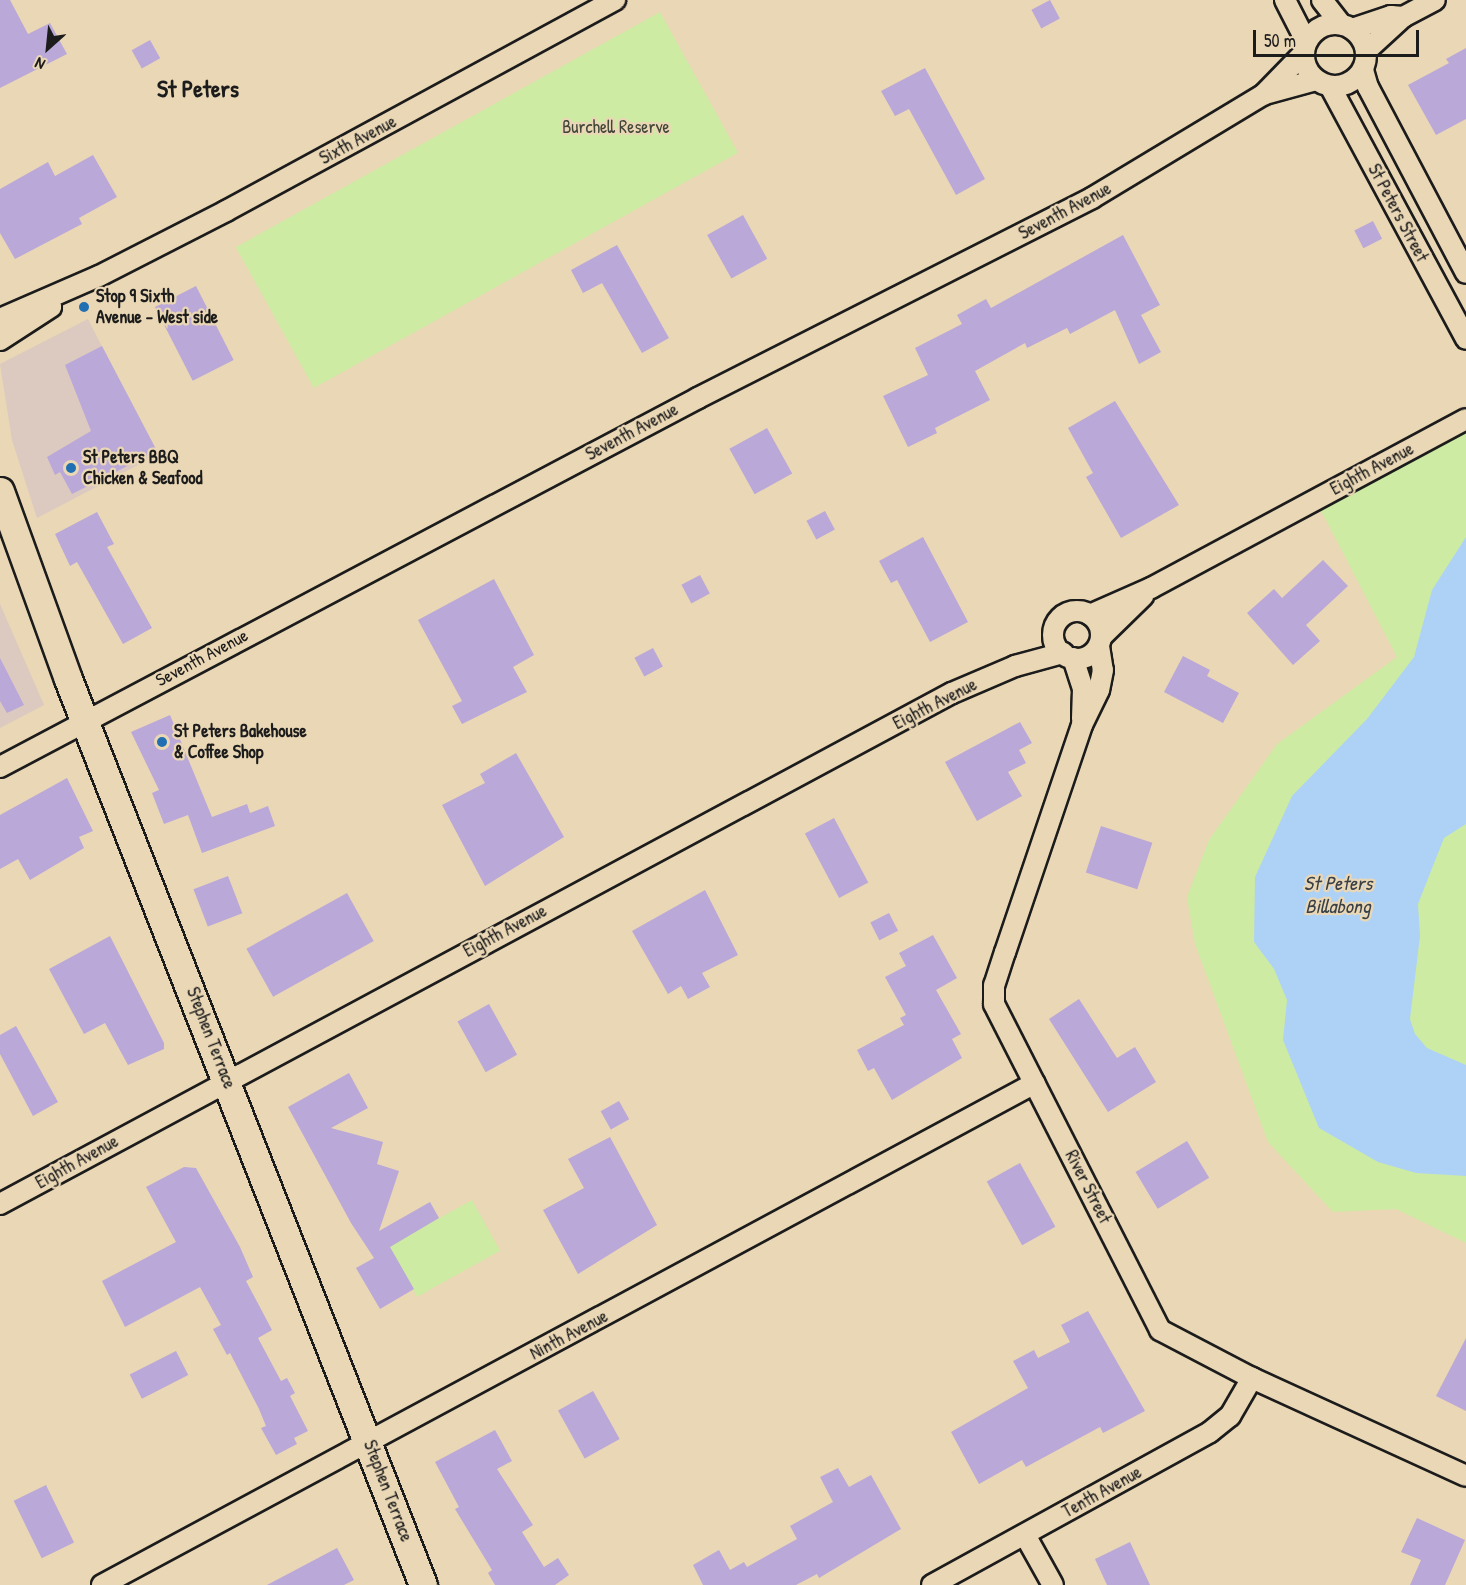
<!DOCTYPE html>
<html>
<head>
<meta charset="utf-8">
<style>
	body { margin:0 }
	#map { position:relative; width:1466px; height:1585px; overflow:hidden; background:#ead7b5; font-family:"Patrick Hand",sans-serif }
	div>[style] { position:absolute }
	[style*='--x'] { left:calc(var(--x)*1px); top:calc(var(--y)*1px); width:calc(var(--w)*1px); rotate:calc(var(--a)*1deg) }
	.built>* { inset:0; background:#dcc9c0 }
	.green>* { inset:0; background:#cdeba2; transform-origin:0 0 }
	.water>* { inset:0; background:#aed2f6 }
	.building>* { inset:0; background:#baa8d8; transform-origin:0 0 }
	.roads { filter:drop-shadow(2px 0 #1c1c1c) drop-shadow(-2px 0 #1c1c1c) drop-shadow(0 2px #1c1c1c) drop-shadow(0 -2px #1c1c1c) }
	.street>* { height:20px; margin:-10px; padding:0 10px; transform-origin:10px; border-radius:10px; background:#ead7b5 }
	.street>.ring { margin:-10px; padding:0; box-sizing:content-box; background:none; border:20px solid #ead7b5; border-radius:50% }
	.secondary>* { height:27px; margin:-13.5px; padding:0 13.5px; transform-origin:13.5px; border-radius:13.5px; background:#ead7b5 }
	.dots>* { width:16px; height:16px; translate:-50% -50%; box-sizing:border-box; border:3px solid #ead7b5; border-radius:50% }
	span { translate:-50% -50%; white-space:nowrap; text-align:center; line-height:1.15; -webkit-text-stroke:4.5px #ead7b5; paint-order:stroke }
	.park-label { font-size:18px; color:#3f4537 }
	.street-label { font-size:18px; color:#1c1c1c }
	.poi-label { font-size:18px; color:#1c1c1c; font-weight:700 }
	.left { translate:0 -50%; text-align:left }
	.water-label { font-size:20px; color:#394048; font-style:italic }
	.district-label { font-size:24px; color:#1c1c1c; font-weight:700 }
	.north { position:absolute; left:18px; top:18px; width:60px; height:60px; -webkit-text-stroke:4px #ead7b5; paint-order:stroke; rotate:207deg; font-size:16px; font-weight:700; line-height:24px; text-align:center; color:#1c1c1c }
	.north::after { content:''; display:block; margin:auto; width:21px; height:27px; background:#1c1c1c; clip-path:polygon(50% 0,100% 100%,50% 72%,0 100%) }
	.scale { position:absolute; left:1253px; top:30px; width:166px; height:27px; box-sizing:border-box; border:3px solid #1c1c1c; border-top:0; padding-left:8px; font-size:18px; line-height:21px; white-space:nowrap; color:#1c1c1c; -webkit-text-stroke:4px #ead7b5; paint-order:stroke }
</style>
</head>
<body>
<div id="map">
	<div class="built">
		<i style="clip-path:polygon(88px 319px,157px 455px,37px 518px,12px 440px,0 364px)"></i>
		<i style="clip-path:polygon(0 604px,44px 705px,0 728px)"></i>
	</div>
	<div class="green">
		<i style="left:660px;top:12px;width:161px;height:485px;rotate:61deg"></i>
		<i style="clip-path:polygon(1466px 425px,1466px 1243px,1396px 1209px,1333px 1212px,1268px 1142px,1195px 944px,1187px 897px,1209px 840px,1277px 744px,1397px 657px,1315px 499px)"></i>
		<i style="left:472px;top:1200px;width:58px;height:95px;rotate:61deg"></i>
	</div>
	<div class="water">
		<i style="clip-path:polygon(1466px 537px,1466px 824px,1444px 838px,1418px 904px,1420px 936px,1410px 1019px,1415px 1034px,1427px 1048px,1466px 1065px,1466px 1176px,1416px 1173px,1378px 1162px,1319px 1128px,1283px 1040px,1287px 1000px,1274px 969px,1254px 942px,1255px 877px,1292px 796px,1367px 719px,1414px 657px,1432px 590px)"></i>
	</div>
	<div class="building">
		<i style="clip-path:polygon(0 0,10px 0,28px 34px,50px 23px,67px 54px,0 88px)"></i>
		<i style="left:1050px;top:0;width:21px;height:21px;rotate:62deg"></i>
		<i style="left:150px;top:40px;width:21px;height:21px;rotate:61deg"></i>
		<i style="clip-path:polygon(1466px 48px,1466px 119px,1436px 135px,1408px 85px,1449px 63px,1446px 59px)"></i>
		<i style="clip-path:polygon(925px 68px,985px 179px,956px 195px,909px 109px,895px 116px,881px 91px)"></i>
		<i style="clip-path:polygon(93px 155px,117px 197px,79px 218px,82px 224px,15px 259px,0 233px,0 189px,48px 162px,55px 176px)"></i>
		<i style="left:743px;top:215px;width:50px;height:41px;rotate:61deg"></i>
		<i style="left:1373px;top:221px;width:20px;height:21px;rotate:63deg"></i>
		<i style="clip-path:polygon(1123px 235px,1160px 305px,1141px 315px,1161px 352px,1139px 364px,1115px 310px,1070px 334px,1067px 328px,1027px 348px,1025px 343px,975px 371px,990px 400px,935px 428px,937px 433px,908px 447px,883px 396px,928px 375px,915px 348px,962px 324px,957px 315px,986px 299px,991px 308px)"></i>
		<i style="clip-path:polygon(617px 245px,669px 338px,642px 353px,602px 283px,583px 293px,571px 270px)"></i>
		<i style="left:196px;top:286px;width:83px;height:46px;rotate:63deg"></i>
		<i style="clip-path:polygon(102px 346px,157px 451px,72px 494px,60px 472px,55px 475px,47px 457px,91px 431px,65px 365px)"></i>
		<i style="clip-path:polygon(1115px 401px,1179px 505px,1121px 538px,1086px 477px,1093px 473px,1068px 428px)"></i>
		<i style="left:767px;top:428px;width:52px;height:43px;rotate:61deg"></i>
		<i style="left:825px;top:511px;width:21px;height:21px;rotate:62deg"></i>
		<i style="clip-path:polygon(97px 512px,114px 544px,107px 547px,152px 628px,123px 644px,77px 562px,70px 566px,55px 534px)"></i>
		<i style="clip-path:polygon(923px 537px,968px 622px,930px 642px,897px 580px,891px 583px,879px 561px)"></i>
		<i style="clip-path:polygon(1323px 560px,1348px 586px,1306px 625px,1320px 641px,1293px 665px,1247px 613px,1274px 589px,1282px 598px)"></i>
		<i style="left:700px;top:575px;width:21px;height:21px;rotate:62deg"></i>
		<i style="clip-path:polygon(494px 579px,534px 655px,513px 667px,527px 692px,462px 724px,452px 706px,462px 701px,418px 620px)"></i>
		<i style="left:653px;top:648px;width:21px;height:21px;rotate:62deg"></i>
		<i style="clip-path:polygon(1183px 656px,1210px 670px,1207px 676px,1239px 693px,1223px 723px,1164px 692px)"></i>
		<i style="clip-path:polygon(0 658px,24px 705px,7px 713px,0 701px)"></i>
		<i style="clip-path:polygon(170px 715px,212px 817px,247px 804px,250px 813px,268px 806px,275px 826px,202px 853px,188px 815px,164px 824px,152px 793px,159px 790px,131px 732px)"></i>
		<i style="clip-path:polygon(1020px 722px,1032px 743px,1019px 750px,1026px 763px,1008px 772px,1022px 796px,977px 821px,945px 762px)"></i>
		<i style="clip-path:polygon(516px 753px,564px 837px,485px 886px,442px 805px,485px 783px,480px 774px)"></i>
		<i style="clip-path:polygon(67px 778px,93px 831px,79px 837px,84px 848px,30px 880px,18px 859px,0 869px,0 815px)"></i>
		<i style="left:834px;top:818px;width:73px;height:33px;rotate:62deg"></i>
		<i style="left:1101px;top:826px;width:54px;height:49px;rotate:18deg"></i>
		<i style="left:228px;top:876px;width:40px;height:37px;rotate:69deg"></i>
		<i style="clip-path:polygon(705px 890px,738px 955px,702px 973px,710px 987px,688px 999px,681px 986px,668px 994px,632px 931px)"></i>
		<i style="left:347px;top:893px;width:55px;height:115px;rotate:61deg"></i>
		<i style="left:889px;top:913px;width:20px;height:21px;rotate:63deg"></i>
		<i style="clip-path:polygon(933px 935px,957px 978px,936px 990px,961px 1034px,952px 1039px,962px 1058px,892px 1100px,874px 1068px,868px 1071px,857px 1050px,904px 1025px,900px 1018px,906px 1015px,885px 977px,906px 966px,899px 953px)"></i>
		<i style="clip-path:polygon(110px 936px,164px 1043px,164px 1049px,128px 1065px,105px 1023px,84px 1034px,49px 969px)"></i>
		<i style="clip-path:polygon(1079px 999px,1117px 1058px,1135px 1047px,1156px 1082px,1108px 1112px,1049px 1019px)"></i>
		<i style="left:489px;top:1004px;width:58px;height:36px;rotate:61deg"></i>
		<i style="clip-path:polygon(16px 1026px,58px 1102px,33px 1116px,0 1054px,0 1035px)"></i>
		<i style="clip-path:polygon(349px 1073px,368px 1108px,331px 1128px,383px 1142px,377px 1164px,399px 1171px,379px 1231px,430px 1202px,439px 1218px,390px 1247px,414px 1289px,380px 1309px,356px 1268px,374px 1258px,351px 1223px,288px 1107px)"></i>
		<i style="left:619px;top:1101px;width:21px;height:21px;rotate:61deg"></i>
		<i style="clip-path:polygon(610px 1137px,657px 1225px,578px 1274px,543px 1210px,584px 1188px,568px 1159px)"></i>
		<i style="left:1187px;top:1141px;width:43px;height:60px;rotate:59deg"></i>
		<i style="left:1020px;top:1163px;width:73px;height:38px;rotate:61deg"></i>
		<i style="clip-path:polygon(184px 1167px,196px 1168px,240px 1247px,253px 1277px,246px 1281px,272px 1330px,258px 1338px,281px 1381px,287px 1378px,295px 1393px,290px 1396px,308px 1431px,294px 1438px,297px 1444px,276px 1455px,261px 1428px,266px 1426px,259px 1409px,230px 1353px,227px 1355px,213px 1329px,221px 1325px,200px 1287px,125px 1327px,102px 1281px,176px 1242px,146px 1187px)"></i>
		<i style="clip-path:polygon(1088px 1311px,1145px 1411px,1103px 1433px,1100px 1427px,1026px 1467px,1022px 1460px,979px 1484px,951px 1432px,1028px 1388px,1013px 1361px,1034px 1350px,1038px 1358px,1070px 1342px,1061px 1325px)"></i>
		<i style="clip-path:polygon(1466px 1338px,1466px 1411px,1436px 1396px)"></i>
		<i style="left:176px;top:1351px;width:27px;height:52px;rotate:63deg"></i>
		<i style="left:593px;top:1391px;width:55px;height:40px;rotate:61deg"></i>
		<i style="clip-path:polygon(495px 1430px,512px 1461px,497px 1469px,533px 1525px,522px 1532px,544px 1567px,558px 1558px,569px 1575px,555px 1585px,495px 1585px,488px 1573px,492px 1570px,455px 1509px,459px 1507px,435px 1462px)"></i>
		<i style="clip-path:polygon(838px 1468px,849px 1487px,871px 1475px,901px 1529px,819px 1578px,817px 1574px,796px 1585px,703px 1585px,693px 1565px,719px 1550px,730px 1570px,744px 1562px,747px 1567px,797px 1539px,790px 1526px,833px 1502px,820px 1477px)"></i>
		<i style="left:46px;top:1485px;width:64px;height:36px;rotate:64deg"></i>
		<i style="clip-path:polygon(1417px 1518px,1465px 1540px,1445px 1585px,1410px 1585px,1421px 1560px,1401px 1552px)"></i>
		<i style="clip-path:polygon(1130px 1542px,1150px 1585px,1107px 1585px,1095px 1559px)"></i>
		<i style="clip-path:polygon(337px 1548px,354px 1580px,344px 1585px,267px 1585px)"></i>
	</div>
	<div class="roads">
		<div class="street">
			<i style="--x:1285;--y:0;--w:46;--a:62.9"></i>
			<i style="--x:1322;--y:0;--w:31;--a:52"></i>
			<i class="ring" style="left:1304px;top:24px;width:42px;height:42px"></i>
			<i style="--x:1352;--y:29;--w:41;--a:-18.4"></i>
			<i style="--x:1391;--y:16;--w:12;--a:5"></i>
			<i style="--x:1366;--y:51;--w:50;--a:-42.6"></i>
			<i style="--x:1403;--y:17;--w:36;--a:-28"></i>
			<i style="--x:1363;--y:70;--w:18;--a:74"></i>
			<i style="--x:1368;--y:87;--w:210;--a:62.2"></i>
			<i style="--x:1330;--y:86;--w:287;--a:61.7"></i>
			<i style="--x:1265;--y:94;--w:53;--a:-15.4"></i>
			<i style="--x:0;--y:319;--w:108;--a:-23.5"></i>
			<i style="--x:99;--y:276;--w:143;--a:-27.1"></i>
			<i style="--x:226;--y:211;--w:443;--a:-28.5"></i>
			<i style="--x:0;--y:340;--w:61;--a:-32.9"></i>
			<i class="ring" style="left:1053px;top:611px;width:28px;height:28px"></i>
			<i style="--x:1090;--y:615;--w:67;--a:-23.9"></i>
			<i style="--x:1151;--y:588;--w:357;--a:-28.2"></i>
			<i style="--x:1101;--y:637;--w:59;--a:-44.3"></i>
			<i style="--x:1099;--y:646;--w:24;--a:81"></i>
			<i style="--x:1103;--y:670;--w:20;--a:101"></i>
			<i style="--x:1099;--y:690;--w:39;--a:116"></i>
			<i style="--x:1082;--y:725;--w:240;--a:108.7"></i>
			<i style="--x:1005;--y:952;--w:35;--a:108"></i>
			<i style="--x:994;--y:985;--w:19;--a:90"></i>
			<i style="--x:994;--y:1004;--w:366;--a:63"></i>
			<i style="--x:1160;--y:1330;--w:104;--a:27.6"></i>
			<i style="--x:1252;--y:1378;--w:235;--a:24.6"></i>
			<i style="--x:1073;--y:658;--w:33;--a:72"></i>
			<i style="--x:1083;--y:689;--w:30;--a:92"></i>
			<i style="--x:0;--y:767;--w:790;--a:-27.86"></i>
			<i style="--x:698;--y:398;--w:442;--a:-26.9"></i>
			<i style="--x:1092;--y:198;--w:200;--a:-31.1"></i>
			<i style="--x:1263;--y:95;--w:57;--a:-45.7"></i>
			<i style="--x:0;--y:1204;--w:1080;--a:-28.23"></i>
			<i style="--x:952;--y:693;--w:69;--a:-23.2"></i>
			<i style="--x:1015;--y:666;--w:50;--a:-15.2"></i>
			<i style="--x:1025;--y:1535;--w:57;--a:60.8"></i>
			<i style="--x:102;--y:1585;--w:1059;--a:-28.28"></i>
			<i style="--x:932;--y:1585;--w:317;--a:-28.8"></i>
			<i style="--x:1210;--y:1432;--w:26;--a:-39"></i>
			<i style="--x:1230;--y:1416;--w:44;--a:-59.9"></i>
		</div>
		<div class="secondary">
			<i style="--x:0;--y:491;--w:200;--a:70.1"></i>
			<i style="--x:68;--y:679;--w:973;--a:68.6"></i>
		</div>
	</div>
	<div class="dots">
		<i style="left:84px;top:307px;background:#1f6fb2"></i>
		<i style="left:71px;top:468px;background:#1f6fb2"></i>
		<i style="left:162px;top:742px;background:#1f6fb2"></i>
	</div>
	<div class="park-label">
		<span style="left:616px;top:127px">Burchell Reserve</span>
	</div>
	<div class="street-label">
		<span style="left:358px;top:140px;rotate:-28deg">Sixth Avenue</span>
		<span style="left:1065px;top:211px;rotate:-28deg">Seventh Avenue</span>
		<span style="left:1398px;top:213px;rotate:62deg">St Peters Street</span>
		<span style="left:632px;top:432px;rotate:-28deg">Seventh Avenue</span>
		<span style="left:1372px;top:469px;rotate:-28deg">Eighth Avenue</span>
		<span style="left:202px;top:658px;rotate:-28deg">Seventh Avenue</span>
		<span style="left:935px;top:704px;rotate:-27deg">Eighth Avenue</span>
		<span style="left:505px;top:931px;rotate:-28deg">Eighth Avenue</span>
		<span style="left:211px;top:1038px;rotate:69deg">Stephen Terrace</span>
		<span style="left:77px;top:1162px;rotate:-29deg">Eighth Avenue</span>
		<span style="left:1088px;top:1187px;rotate:63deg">River Street</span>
		<span style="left:569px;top:1335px;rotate:-28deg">Ninth Avenue</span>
		<span style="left:388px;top:1491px;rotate:69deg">Stephen Terrace</span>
		<span style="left:1102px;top:1492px;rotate:-29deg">Tenth Avenue</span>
	</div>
	<div class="poi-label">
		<span class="left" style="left:96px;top:307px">Stop 9 Sixth<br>Avenue - West side</span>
		<span class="left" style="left:83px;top:468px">St Peters BBQ<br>Chicken &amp; Seafood</span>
		<span class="left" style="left:174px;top:742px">St Peters Bakehouse<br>&amp; Coffee Shop</span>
	</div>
	<div class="water-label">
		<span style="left:1338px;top:894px">St Peters<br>Billabong</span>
	</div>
	<div class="district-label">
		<span style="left:198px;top:89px">St Peters</span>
	</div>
	<div class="north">N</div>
	<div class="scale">50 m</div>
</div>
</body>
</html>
